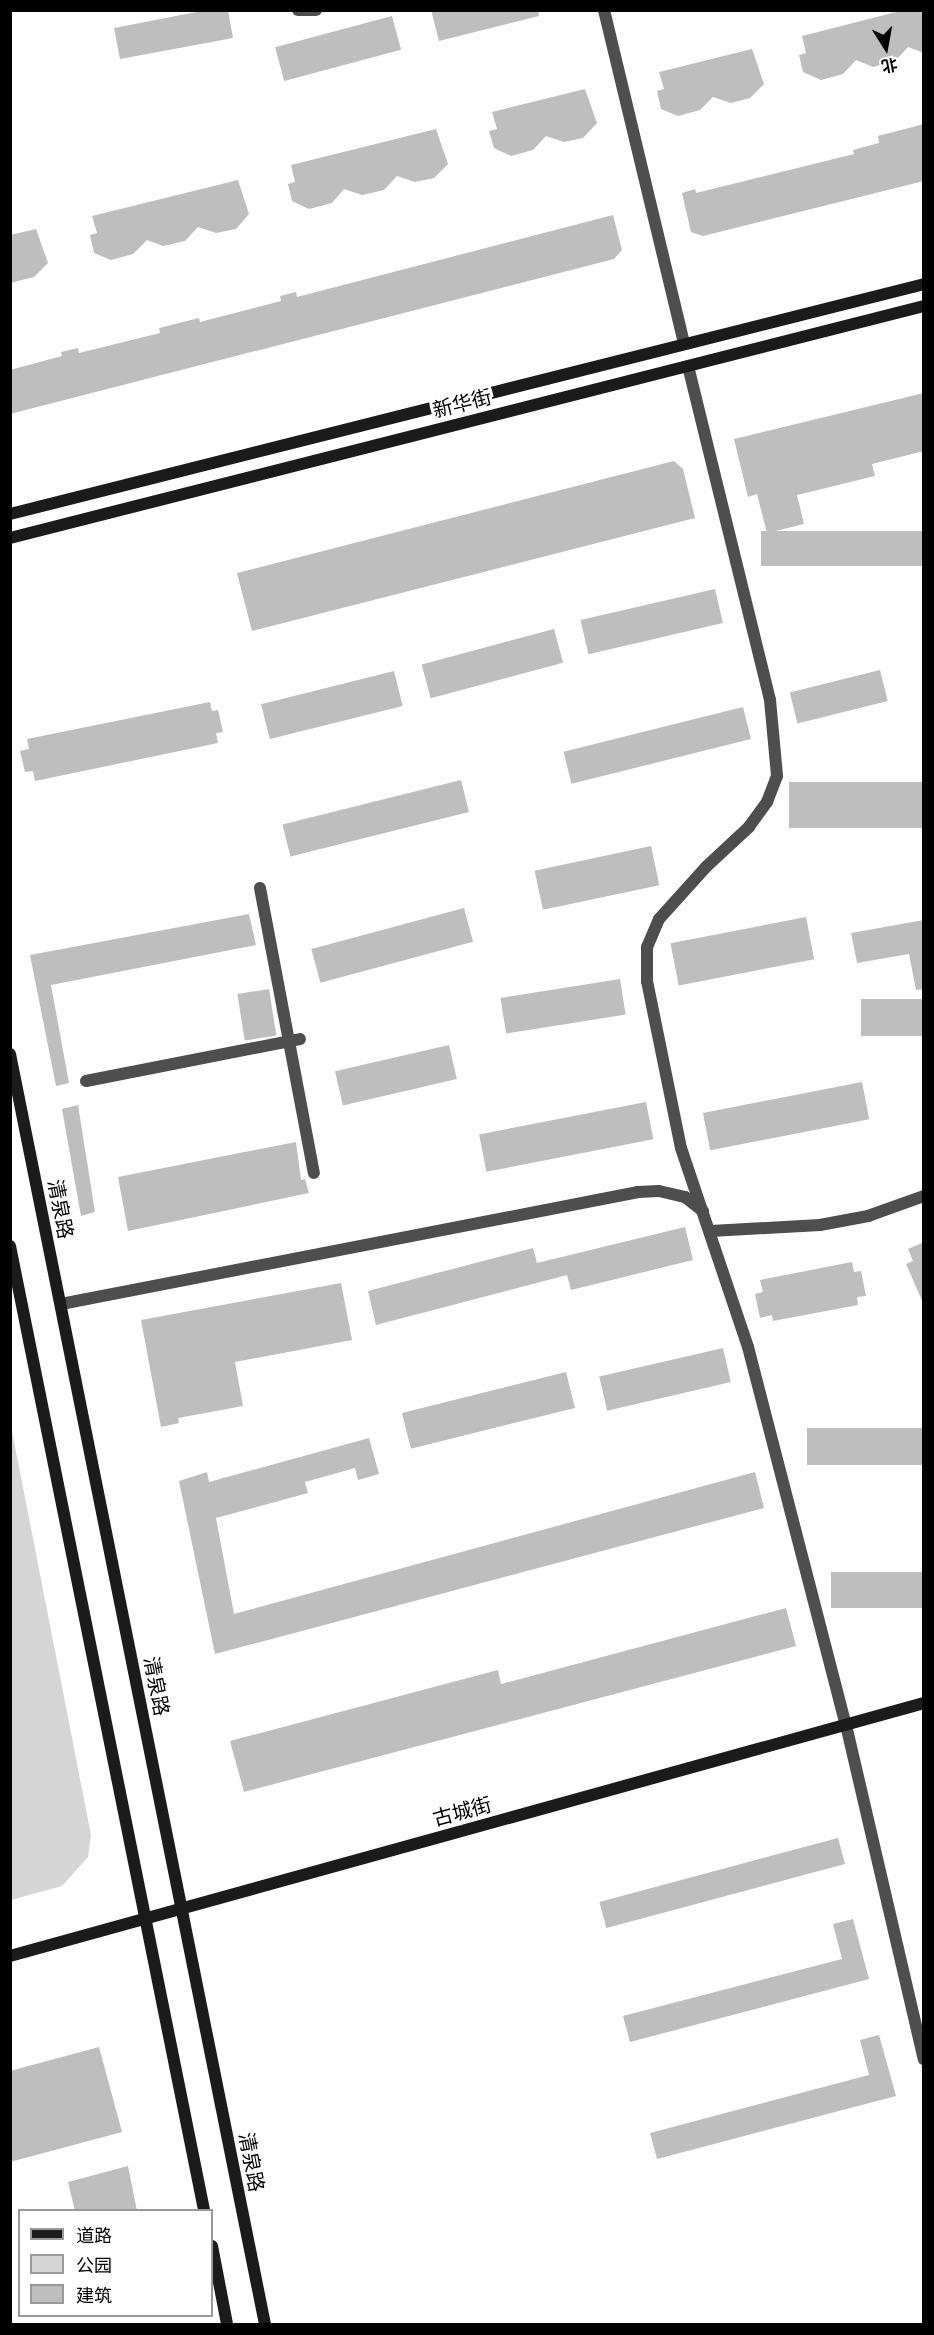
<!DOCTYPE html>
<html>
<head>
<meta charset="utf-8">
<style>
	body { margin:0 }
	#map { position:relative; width:934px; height:2335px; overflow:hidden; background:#fff; font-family:"Archivo Narrow","Noto Sans SC",sans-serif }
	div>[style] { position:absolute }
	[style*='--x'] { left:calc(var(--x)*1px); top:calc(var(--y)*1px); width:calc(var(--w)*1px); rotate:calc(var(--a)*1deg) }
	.green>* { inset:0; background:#d5d5d5 }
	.building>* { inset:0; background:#bebebe; transform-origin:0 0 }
	.street>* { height:12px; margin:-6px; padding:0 6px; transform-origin:6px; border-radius:6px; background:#4e4e4e }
	.secondary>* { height:12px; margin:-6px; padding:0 6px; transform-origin:6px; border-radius:6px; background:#1b1b1b }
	span { translate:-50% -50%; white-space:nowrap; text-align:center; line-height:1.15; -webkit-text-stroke:6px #fff; paint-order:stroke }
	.street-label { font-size:20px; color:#000 }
	.frame { position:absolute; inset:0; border:12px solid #000; pointer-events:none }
	.legend { position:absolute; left:18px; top:2209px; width:195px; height:108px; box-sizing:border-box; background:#fff; border:2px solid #999; margin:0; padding:8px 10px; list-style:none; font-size:18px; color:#000 }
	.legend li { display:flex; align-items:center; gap:12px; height:30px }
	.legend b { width:30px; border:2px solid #999 }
	.north { position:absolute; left:856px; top:18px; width:60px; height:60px; -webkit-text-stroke:4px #fff; paint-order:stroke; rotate:169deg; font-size:16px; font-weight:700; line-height:24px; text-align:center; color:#000 }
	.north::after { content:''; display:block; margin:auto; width:21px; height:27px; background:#000; clip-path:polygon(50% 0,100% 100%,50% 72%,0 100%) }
</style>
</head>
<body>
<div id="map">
	<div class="green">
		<i style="clip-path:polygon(10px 1421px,91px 1835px,88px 1857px,62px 1886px,11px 1900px)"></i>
	</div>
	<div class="building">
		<i style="clip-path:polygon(207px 10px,228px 10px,233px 38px,120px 59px,114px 28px)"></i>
		<i style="clip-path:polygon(431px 10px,538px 10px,539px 16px,439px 41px)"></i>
		<i style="clip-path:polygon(904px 10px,924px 10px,924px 53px,908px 47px,895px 61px,873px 67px,856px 60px,843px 74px,821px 80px,803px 72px,799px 55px,806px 53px,802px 36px)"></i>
		<i style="left:392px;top:16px;width:35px;height:121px;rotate:75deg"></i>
		<i style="clip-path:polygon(752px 49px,764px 84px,750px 98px,731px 103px,713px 97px,700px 110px,678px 116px,661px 109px,657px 91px,664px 89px,659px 72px)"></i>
		<i style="clip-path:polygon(585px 89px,597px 123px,583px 138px,564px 142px,546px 136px,533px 150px,511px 156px,494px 148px,489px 131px,497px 129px,492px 112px)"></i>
		<i style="clip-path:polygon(924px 124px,924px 181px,703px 236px,691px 232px,682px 193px,695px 189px,696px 193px,854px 154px,853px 150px,879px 143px,878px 136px)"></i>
		<i style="clip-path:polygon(436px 129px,448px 164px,434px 178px,415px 182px,397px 176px,384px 190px,362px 195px,344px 189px,332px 203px,309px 209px,292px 201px,288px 184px,295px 182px,291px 165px)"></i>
		<i style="clip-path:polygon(238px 180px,249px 214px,236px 229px,216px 233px,198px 227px,185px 241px,163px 246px,147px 240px,133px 254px,111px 260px,94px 253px,90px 235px,97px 233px,92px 216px)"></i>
		<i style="clip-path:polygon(613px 215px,622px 250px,614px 259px,10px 414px,10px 370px,62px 356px,61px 352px,78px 348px,79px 353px,160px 333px,159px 328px,199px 318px,200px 322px,281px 301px,280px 296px,296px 292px,297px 297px)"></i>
		<i style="clip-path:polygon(36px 229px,48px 263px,34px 277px,10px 283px,10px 235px)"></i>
		<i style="clip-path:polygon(924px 393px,924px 451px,872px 464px,875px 476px,797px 495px,804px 524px,767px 533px,757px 494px,748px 497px,734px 439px)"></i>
		<i style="clip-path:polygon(674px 461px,683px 469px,695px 518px,252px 631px,237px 573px)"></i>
		<i style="left:924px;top:531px;width:35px;height:163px;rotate:90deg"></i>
		<i style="left:715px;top:589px;width:35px;height:138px;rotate:77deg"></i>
		<i style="left:554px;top:629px;width:35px;height:137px;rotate:75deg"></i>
		<i style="left:880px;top:670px;width:32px;height:93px;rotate:76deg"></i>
		<i style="left:394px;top:671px;width:36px;height:137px;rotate:76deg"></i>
		<i style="clip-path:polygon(210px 702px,212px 711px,218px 710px,223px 732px,216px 733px,218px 743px,35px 781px,33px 771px,25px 772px,20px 751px,29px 749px,27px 739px)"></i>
		<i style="left:743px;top:707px;width:33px;height:185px;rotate:76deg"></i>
		<i style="left:461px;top:780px;width:33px;height:184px;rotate:76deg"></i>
		<i style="left:924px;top:782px;width:46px;height:135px;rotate:90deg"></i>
		<i style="left:651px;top:846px;width:40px;height:119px;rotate:78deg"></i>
		<i style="left:464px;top:908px;width:35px;height:158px;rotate:75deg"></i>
		<i style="clip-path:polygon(249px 914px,256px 945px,51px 985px,69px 1083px,56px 1086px,30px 955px)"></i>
		<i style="left:806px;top:917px;width:43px;height:138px;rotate:79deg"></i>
		<i style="clip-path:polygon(924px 920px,924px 989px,916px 990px,909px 954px,857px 963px,851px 933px)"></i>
		<i style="left:620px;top:979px;width:36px;height:121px;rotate:81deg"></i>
		<i style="left:269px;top:989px;width:47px;height:32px;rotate:81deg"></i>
		<i style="left:924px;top:999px;width:37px;height:63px;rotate:90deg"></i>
		<i style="left:449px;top:1045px;width:35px;height:117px;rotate:77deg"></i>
		<i style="left:862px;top:1082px;width:38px;height:162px;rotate:79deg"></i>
		<i style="left:646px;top:1102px;width:38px;height:170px;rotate:79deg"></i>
		<i style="clip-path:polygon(78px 1105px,95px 1212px,81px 1216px,62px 1109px)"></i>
		<i style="clip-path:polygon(296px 1142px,301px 1180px,305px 1179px,309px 1193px,128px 1231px,118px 1177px)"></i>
		<i style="clip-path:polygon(685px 1227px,693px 1260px,571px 1290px,567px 1275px,376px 1325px,368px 1291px,533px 1248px,537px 1263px)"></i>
		<i style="clip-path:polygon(924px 1242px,924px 1305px,906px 1264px,913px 1261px,908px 1249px)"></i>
		<i style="clip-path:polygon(852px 1262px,854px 1272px,861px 1271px,866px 1296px,857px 1297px,858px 1305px,773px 1321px,772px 1315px,760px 1318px,755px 1294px,763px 1292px,760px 1280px)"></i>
		<i style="clip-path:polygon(341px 1283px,352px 1340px,235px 1362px,243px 1406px,178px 1418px,179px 1423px,161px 1427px,141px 1320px)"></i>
		<i style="left:723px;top:1348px;width:35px;height:127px;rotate:77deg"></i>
		<i style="left:566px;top:1372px;width:37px;height:169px;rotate:76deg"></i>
		<i style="left:924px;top:1428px;width:37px;height:117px;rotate:90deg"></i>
		<i style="clip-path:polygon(369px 1438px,379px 1474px,358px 1480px,355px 1468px,305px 1482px,308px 1493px,216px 1518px,234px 1614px,755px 1472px,764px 1508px,215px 1654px,179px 1481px,207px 1472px,209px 1482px)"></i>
		<i style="left:924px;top:1572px;width:36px;height:93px;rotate:90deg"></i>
		<i style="clip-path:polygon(786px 1608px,796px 1646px,244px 1792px,230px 1741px,498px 1670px,501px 1684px)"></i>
		<i style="left:838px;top:1838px;width:27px;height:247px;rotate:75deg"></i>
		<i style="clip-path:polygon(853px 1919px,869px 1979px,630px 2042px,623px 2016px,842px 1959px,833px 1924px)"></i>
		<i style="clip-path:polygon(879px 2035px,896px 2096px,657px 2159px,650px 2133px,869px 2075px,860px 2040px)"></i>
		<i style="clip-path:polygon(99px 2047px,122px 2132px,10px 2162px,10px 2071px)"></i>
		<i style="clip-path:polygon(128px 2166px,137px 2211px,75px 2211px,68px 2182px)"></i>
	</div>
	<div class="street">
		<i style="--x:298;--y:10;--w:18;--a:0"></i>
		<i style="--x:604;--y:10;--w:343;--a:76.5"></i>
		<i style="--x:688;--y:366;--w:344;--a:76.2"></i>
		<i style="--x:770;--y:700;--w:76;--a:84.7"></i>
		<i style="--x:777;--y:776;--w:28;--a:111"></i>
		<i style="--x:767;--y:802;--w:31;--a:126"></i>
		<i style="--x:749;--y:827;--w:59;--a:137.1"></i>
		<i style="--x:706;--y:867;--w:70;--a:132.1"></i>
		<i style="--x:659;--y:919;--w:30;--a:113"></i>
		<i style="--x:647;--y:947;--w:34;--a:90"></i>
		<i style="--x:647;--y:981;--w:170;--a:78.5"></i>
		<i style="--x:681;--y:1148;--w:210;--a:71.4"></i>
		<i style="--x:748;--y:1347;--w:390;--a:75.5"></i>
		<i style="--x:846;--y:1725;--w:343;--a:76.9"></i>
		<i style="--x:260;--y:888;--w:290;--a:79.3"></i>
		<i style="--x:86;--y:1081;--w:218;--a:-11.1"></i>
		<i style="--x:711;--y:1231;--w:109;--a:-3.2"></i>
		<i style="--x:820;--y:1225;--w:49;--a:-10.6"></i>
		<i style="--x:868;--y:1216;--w:59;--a:-19.7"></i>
		<i style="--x:61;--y:1304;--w:588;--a:-10.98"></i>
		<i style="--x:638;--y:1192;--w:21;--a:-3"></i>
		<i style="--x:659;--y:1191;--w:27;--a:13"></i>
		<i style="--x:685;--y:1197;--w:23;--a:38"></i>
	</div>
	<div class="secondary">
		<i style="--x:10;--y:514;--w:942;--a:-14.12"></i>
		<i style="--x:10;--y:538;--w:943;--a:-14.24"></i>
		<i style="--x:10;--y:1054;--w:1295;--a:78.65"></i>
		<i style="--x:10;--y:1246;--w:983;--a:78.62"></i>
		<i style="--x:10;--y:1956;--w:948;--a:-15.47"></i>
		<i style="--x:212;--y:2246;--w:79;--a:79.1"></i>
	</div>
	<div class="street-label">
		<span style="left:462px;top:403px;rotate:-14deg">新华街</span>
		<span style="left:61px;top:1209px;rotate:79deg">清泉路</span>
		<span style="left:157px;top:1686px;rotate:79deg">清泉路</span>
		<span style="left:462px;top:1811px;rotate:-15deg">古城街</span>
		<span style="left:252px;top:2162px;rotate:79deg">清泉路</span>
	</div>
	<div class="frame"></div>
	<ul class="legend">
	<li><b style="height:8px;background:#1b1b1b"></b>道路</li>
	<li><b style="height:16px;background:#d5d5d5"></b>公园</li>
	<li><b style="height:16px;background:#bebebe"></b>建筑</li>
	</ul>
	<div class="north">北</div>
</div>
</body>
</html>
